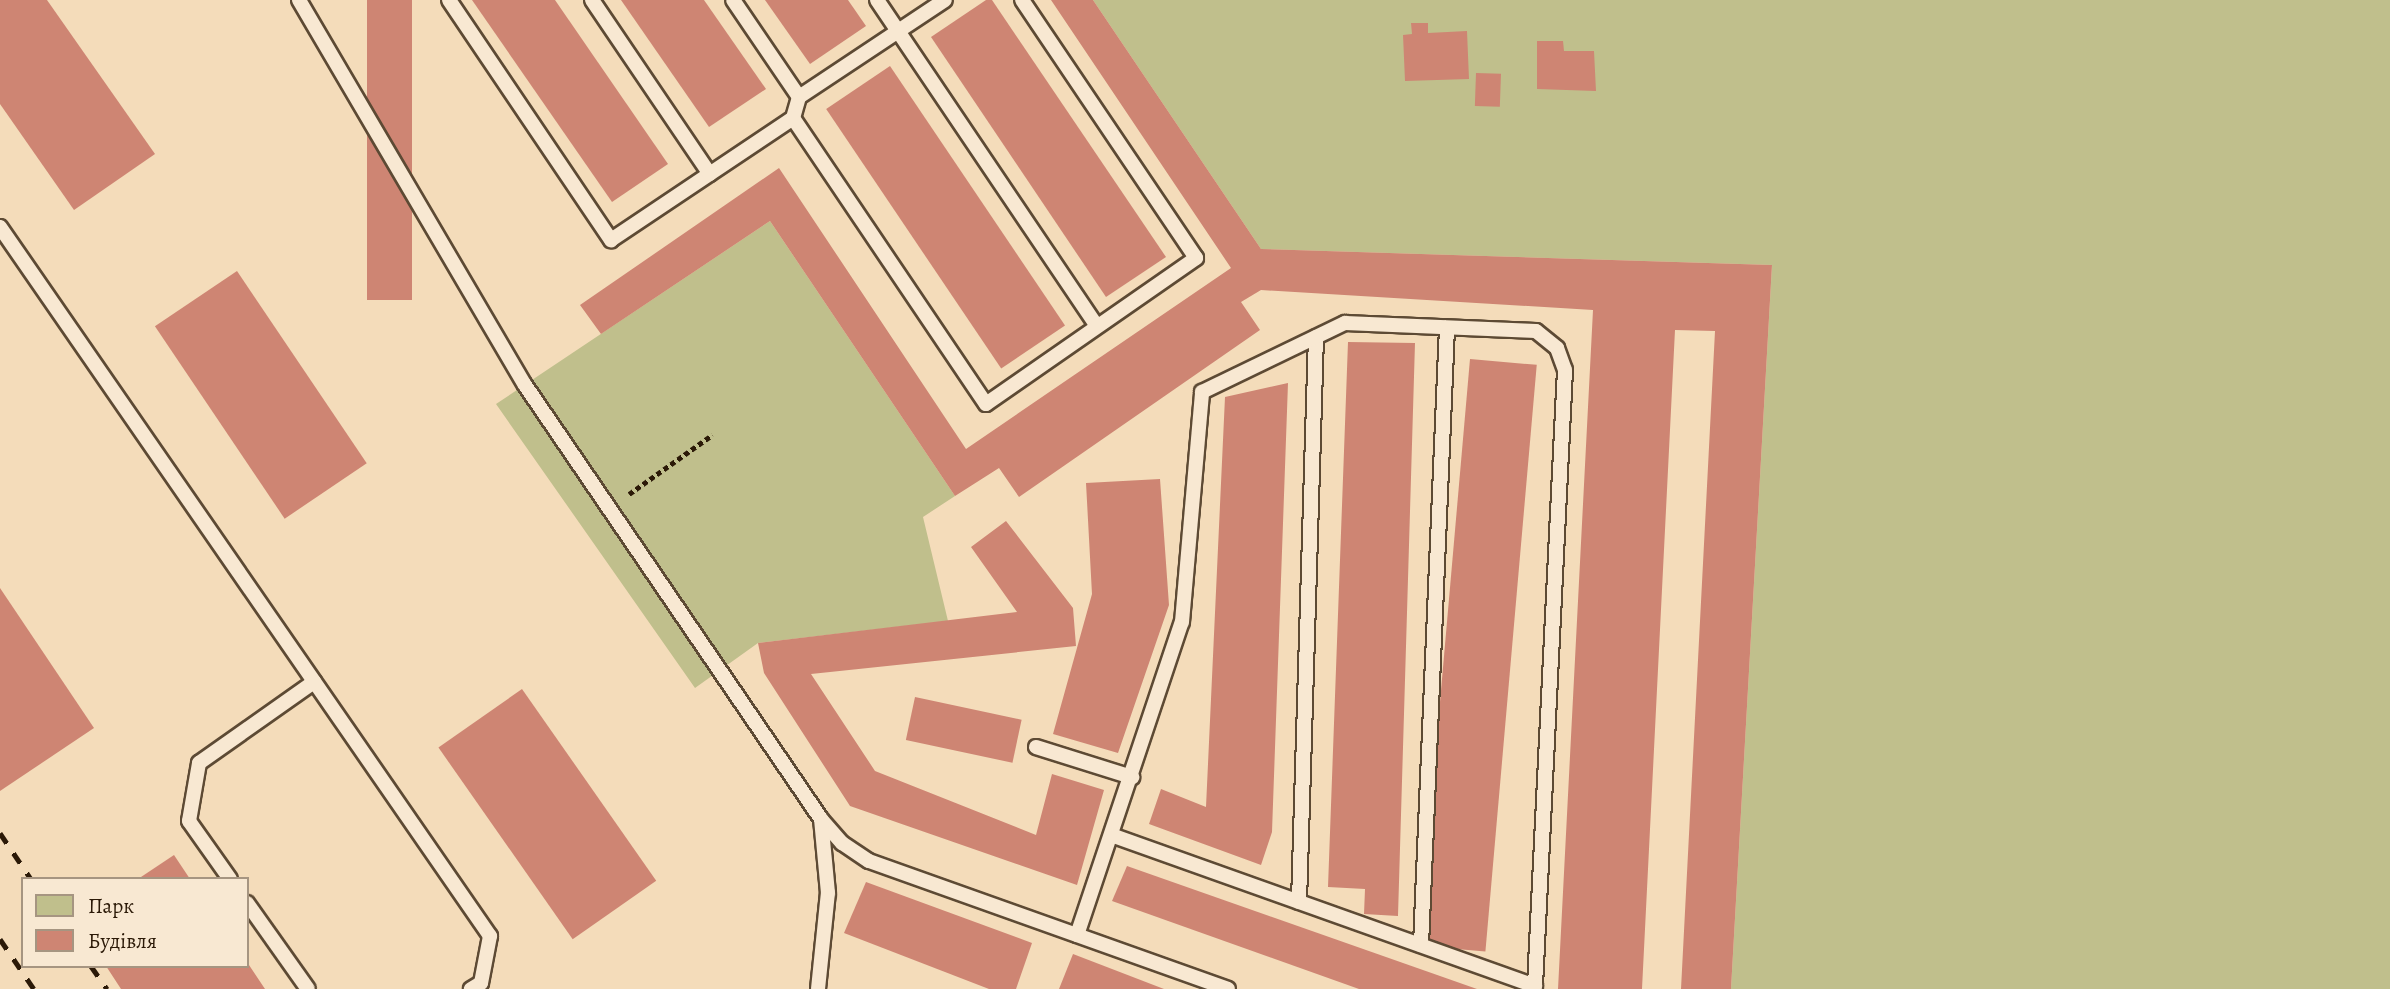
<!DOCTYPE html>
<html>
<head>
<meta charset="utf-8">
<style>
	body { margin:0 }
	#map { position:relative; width:2390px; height:989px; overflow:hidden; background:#f4dcba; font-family:Alegreya,serif }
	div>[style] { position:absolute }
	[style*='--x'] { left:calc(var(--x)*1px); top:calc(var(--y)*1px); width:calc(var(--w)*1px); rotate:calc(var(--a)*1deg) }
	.green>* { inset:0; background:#c0bf8c }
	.building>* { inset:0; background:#ce8573; transform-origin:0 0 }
	.path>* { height:4.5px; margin-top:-2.25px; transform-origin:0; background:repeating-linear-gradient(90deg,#2b1907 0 5px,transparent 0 8.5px) }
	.roads { filter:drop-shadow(2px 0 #5d4a34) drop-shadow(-2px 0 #5d4a34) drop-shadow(0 2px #5d4a34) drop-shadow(0 -2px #5d4a34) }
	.service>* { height:14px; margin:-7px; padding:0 7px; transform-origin:7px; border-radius:7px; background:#f8e8d2 }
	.rail>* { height:5px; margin-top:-2.5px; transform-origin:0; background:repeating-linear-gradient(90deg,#2b1907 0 12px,transparent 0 24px) }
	span { translate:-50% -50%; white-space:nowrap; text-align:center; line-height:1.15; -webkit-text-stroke:6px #f8e8d2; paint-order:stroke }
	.legend { position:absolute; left:21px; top:877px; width:228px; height:91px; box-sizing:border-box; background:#f8e8d2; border:2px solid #a69581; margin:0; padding:9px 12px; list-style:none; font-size:21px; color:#2b1907 }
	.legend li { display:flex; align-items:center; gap:14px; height:35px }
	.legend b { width:35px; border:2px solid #a69581 }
</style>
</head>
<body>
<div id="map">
	<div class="green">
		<i style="clip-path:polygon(1093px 0,2390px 0,2390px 989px,1731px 989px,1772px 265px,1261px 249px)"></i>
		<i style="clip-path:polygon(770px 221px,955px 496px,923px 517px,948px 621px,758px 643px,695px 688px,496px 404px)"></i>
	</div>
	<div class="building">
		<i style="clip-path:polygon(0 0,47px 0,155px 154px,74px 210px,0 104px)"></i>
		<i style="left:367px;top:0;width:45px;height:300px"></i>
		<i style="clip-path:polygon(472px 0,555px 0,668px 164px,612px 202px)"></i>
		<i style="clip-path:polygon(621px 0,704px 0,766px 89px,709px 127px)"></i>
		<i style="clip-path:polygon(765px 0,848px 0,866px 26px,810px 64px)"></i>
		<i style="clip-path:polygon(986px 0,992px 0,1166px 257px,1106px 297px,931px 37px)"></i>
		<i style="clip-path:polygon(1051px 0,1093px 0,1261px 249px,1772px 265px,1731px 989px,1681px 989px,1715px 331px,1675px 330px,1642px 989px,1558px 989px,1593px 310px,1261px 290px,1241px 302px,1260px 330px,1019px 497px,999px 468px,955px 496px,770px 221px,601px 334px,580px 305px,779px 168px,966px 449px,1231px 268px)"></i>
		<i style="clip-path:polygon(1411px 23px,1428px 23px,1428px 33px,1467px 31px,1469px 79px,1405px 81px,1403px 35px,1412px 34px)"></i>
		<i style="clip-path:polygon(1537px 41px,1563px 41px,1564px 51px,1594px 51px,1596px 91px,1537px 89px)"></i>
		<i style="left:890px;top:66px;width:313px;height:77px;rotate:56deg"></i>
		<i style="left:1476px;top:73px;width:25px;height:33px;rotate:2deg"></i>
		<i style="left:237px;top:271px;width:232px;height:99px;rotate:56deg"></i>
		<i style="clip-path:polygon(1348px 342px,1415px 343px,1398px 916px,1364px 914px,1365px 889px,1328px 887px)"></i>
		<i style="left:1470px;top:359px;width:67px;height:589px;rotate:5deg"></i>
		<i style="clip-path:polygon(1288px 383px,1272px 832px,1261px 865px,1149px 824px,1161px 789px,1206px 807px,1225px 397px)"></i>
		<i style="clip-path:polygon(1160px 479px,1169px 605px,1118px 753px,1053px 734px,1092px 594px,1086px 483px)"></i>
		<i style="clip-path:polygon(1006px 521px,1073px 608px,1076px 646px,811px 674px,875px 771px,1036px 835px,1052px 774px,1104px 790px,1077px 885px,850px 806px,764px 673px,758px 643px,1017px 612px,971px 547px)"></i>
		<i style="clip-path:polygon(0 588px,94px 728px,0 791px)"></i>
		<i style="left:522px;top:689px;width:234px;height:102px;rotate:55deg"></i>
		<i style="left:915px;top:697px;width:109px;height:44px;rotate:12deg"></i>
		<i style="clip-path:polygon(174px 855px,190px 879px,138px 879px)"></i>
		<i style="clip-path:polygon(1127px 866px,1477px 989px,1359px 989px,1112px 901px)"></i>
		<i style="clip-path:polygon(866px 882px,1032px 943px,1016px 989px,989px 989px,844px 933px)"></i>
		<i style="clip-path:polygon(1073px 954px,1164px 989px,1059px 989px)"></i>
		<i style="clip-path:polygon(247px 962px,265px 989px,121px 989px,106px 966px,247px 966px)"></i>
	</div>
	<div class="path">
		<i style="--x:629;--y:494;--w:102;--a:-35.4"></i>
	</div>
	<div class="roads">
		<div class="service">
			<i style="--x:299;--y:0;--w:446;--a:59.6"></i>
			<i style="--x:525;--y:385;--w:525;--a:55.7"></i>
			<i style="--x:821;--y:819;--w:32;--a:49"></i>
			<i style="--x:842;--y:843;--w:32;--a:34"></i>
			<i style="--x:869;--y:861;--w:381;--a:19.6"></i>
			<i style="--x:449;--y:0;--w:290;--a:56"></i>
			<i style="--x:611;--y:240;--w:219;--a:-33.8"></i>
			<i style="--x:793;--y:118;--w:22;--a:-74"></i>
			<i style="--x:799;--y:97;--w:117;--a:-124.2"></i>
			<i style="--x:592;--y:0;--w:210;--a:55.9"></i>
			<i style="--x:877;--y:0;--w:393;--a:56"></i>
			<i style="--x:799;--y:97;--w:175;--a:-33.6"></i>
			<i style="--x:793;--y:118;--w:345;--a:56"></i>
			<i style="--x:986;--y:404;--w:256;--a:-34.8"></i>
			<i style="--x:1196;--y:258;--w:311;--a:-124"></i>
			<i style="--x:0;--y:227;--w:862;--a:55.35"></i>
			<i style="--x:490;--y:936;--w:48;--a:100.8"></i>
			<i style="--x:481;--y:983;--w:12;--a:149"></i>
			<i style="--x:1036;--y:747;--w:101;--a:17.4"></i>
			<i style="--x:230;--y:879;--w:71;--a:-125.3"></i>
			<i style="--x:189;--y:821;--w:59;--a:-80.2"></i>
			<i style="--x:199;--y:763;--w:141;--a:-35.2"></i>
			<i style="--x:1299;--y:902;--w:565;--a:-88.28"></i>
			<i style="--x:247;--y:903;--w:105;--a:54.7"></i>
			<i style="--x:1077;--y:935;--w:330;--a:-71.5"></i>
			<i style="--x:1182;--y:622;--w:231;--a:-85"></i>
			<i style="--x:1202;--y:392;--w:159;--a:-25.8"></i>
			<i style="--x:1345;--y:323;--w:191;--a:2.4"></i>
			<i style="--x:1536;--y:331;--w:27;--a:39"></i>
			<i style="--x:1557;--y:348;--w:23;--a:70"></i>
			<i style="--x:1565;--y:370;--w:617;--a:92.79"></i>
			<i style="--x:1535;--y:986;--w:447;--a:-160.4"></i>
			<i style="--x:1421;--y:945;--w:618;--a:-87.59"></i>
			<i style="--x:818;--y:989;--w:97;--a:-84.1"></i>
			<i style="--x:828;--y:893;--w:74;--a:-95.4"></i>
		</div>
	</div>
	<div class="rail">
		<i style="--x:0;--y:833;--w:55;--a:56"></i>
		<i style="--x:0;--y:939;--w:60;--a:55.8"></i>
		<i style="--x:91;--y:966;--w:28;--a:55"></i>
	</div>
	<ul class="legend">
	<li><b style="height:19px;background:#c0bf8c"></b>Парк</li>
	<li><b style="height:19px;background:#ce8573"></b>Будівля</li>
	</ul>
</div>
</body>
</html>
